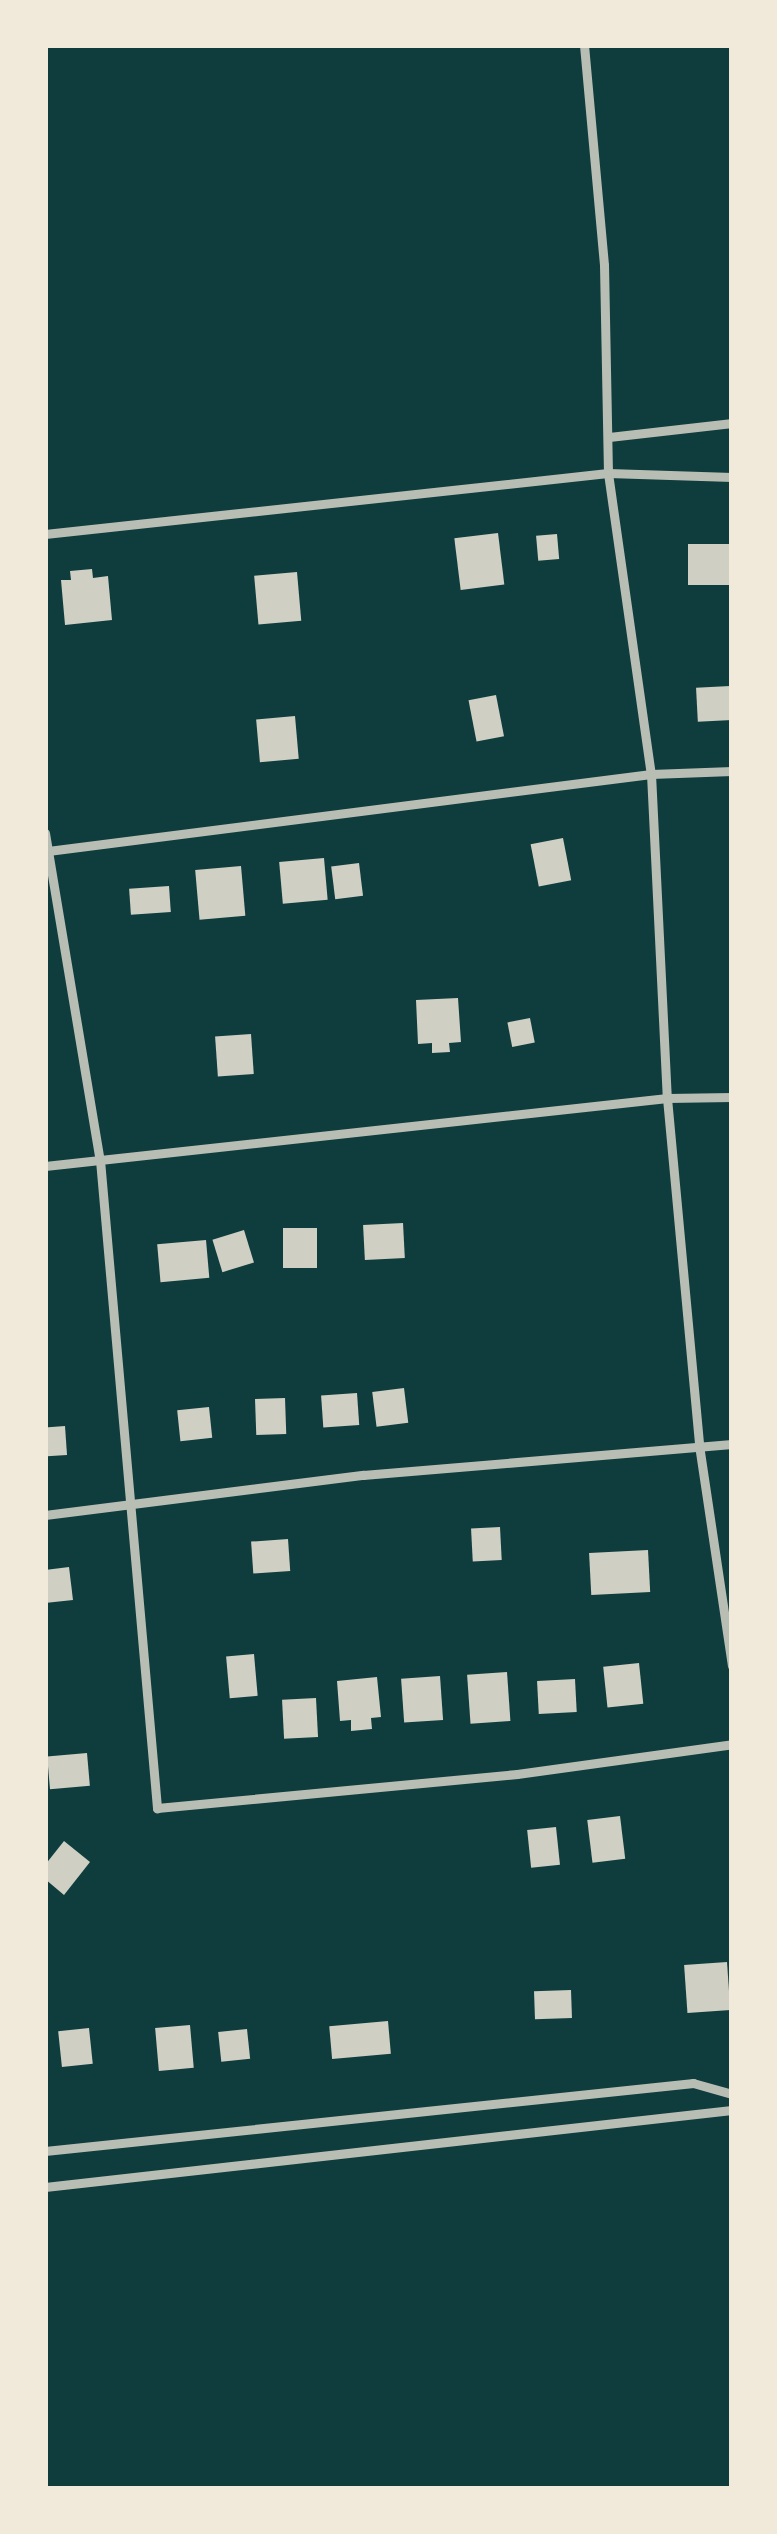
<!DOCTYPE html>
<html>
<head>
<meta charset="utf-8">
<style>
	body { margin:0 }
	#map { position:relative; width:777px; height:2534px; overflow:hidden; background:#0f3d3e; font-family:"Golos Text",sans-serif }
	div>[style] { position:absolute }
	[style*='--x'] { left:calc(var(--x)*1px); top:calc(var(--y)*1px); width:calc(var(--w)*1px); rotate:calc(var(--a)*1deg) }
	.building>* { inset:0; background:#cfcfc3; transform-origin:0 0 }
	.minor>* { height:9px; margin:-4.5px; padding:0 4.5px; transform-origin:4.5px; border-radius:4.5px; background:#b8beb3 }
	span { translate:-50% -50%; white-space:nowrap; text-align:center; line-height:1.15; -webkit-text-stroke:10px #f1e9da; paint-order:stroke }
	.frame { position:absolute; inset:0; border:48px solid #f1e9da; pointer-events:none }
</style>
</head>
<body>
<div id="map">
	<div class="building">
		<i style="left:498px;top:533px;width:52px;height:44px;rotate:83deg"></i>
		<i style="left:557px;top:534px;width:25px;height:21px;rotate:85deg"></i>
		<i style="left:732px;top:544px;width:41px;height:44px;rotate:90deg"></i>
		<i style="clip-path:polygon(92px 569px,93px 578px,108px 576px,112px 620px,65px 625px,61px 580px,71px 580px,70px 571px)"></i>
		<i style="left:297px;top:572px;width:49px;height:43px;rotate:85deg"></i>
		<i style="left:730px;top:686px;width:34px;height:34px;rotate:87deg"></i>
		<i style="left:496px;top:695px;width:42px;height:28px;rotate:79deg"></i>
		<i style="left:295px;top:716px;width:43px;height:39px;rotate:85deg"></i>
		<i style="left:563px;top:838px;width:43px;height:33px;rotate:79deg"></i>
		<i style="left:324px;top:858px;width:42px;height:45px;rotate:85deg"></i>
		<i style="left:359px;top:863px;width:33px;height:28px;rotate:83deg"></i>
		<i style="left:241px;top:866px;width:50px;height:46px;rotate:85deg"></i>
		<i style="left:169px;top:886px;width:26px;height:40px;rotate:86deg"></i>
		<i style="clip-path:polygon(458px 998px,461px 1042px,449px 1043px,450px 1052px,432px 1053px,432px 1043px,418px 1044px,416px 1000px)"></i>
		<i style="left:530px;top:1018px;width:25px;height:23px;rotate:79deg"></i>
		<i style="left:251px;top:1034px;width:40px;height:36px;rotate:86deg"></i>
		<i style="left:403px;top:1223px;width:35px;height:40px;rotate:87deg"></i>
		<i style="left:283px;top:1228px;width:34px;height:40px"></i>
		<i style="left:244px;top:1230px;width:34px;height:33px;rotate:73deg"></i>
		<i style="left:206px;top:1240px;width:38px;height:49px;rotate:85deg"></i>
		<i style="left:404px;top:1388px;width:35px;height:32px;rotate:83deg"></i>
		<i style="left:357px;top:1393px;width:32px;height:36px;rotate:86deg"></i>
		<i style="left:285px;top:1398px;width:36px;height:30px;rotate:88deg"></i>
		<i style="left:209px;top:1407px;width:31px;height:32px;rotate:84deg"></i>
		<i style="left:65px;top:1426px;width:29px;height:20px;rotate:86deg"></i>
		<i style="left:500px;top:1527px;width:33px;height:29px;rotate:87deg"></i>
		<i style="left:288px;top:1539px;width:32px;height:37px;rotate:86deg"></i>
		<i style="left:648px;top:1550px;width:42px;height:59px;rotate:87deg"></i>
		<i style="clip-path:polygon(69px 1567px,73px 1600px,45px 1603px,45px 1570px)"></i>
		<i style="left:254px;top:1654px;width:42px;height:28px;rotate:85deg"></i>
		<i style="left:639px;top:1663px;width:41px;height:36px;rotate:84deg"></i>
		<i style="left:507px;top:1672px;width:49px;height:40px;rotate:86deg"></i>
		<i style="left:440px;top:1676px;width:44px;height:39px;rotate:86deg"></i>
		<i style="clip-path:polygon(377px 1677px,381px 1717px,371px 1718px,372px 1729px,351px 1731px,351px 1720px,340px 1721px,337px 1681px)"></i>
		<i style="left:575px;top:1679px;width:33px;height:38px;rotate:87deg"></i>
		<i style="left:316px;top:1698px;width:39px;height:34px;rotate:87deg"></i>
		<i style="left:87px;top:1753px;width:33px;height:40px;rotate:85deg"></i>
		<i style="left:620px;top:1816px;width:43px;height:33px;rotate:83deg"></i>
		<i style="left:556px;top:1827px;width:38px;height:29px;rotate:84deg"></i>
		<i style="clip-path:polygon(64px 1841px,90px 1862px,64px 1895px,45px 1879px,45px 1865px)"></i>
		<i style="left:727px;top:1962px;width:48px;height:43px;rotate:86deg"></i>
		<i style="left:571px;top:1990px;width:28px;height:37px;rotate:88deg"></i>
		<i style="left:388px;top:2021px;width:33px;height:59px;rotate:85deg"></i>
		<i style="left:190px;top:2025px;width:43px;height:35px;rotate:85deg"></i>
		<i style="left:89px;top:2028px;width:36px;height:31px;rotate:84deg"></i>
		<i style="left:247px;top:2029px;width:30px;height:29px;rotate:84deg"></i>
	</div>
	<div class="minor">
		<i style="--x:584;--y:45;--w:221;--a:84.8"></i>
		<i style="--x:604;--y:265;--w:208;--a:88.9"></i>
		<i style="--x:608;--y:473;--w:304;--a:81.9"></i>
		<i style="--x:651;--y:774;--w:324;--a:87.2"></i>
		<i style="--x:667;--y:1098;--w:348;--a:84.7"></i>
		<i style="--x:699;--y:1445;--w:223;--a:81.5"></i>
		<i style="--x:609;--y:437;--w:124;--a:-6.5"></i>
		<i style="--x:45;--y:534;--w:566;--a:-6.18"></i>
		<i style="--x:608;--y:473;--w:124;--a:1.8"></i>
		<i style="--x:45;--y:833;--w:332;--a:80.5"></i>
		<i style="--x:100;--y:1160;--w:651;--a:84.97"></i>
		<i style="--x:157;--y:1808;--w:362;--a:-5.4"></i>
		<i style="--x:517;--y:1774;--w:217;--a:-7.9"></i>
		<i style="--x:48;--y:851;--w:608;--a:-7.28"></i>
		<i style="--x:651;--y:774;--w:81;--a:-2.1"></i>
		<i style="--x:45;--y:1166;--w:626;--a:-6.24"></i>
		<i style="--x:667;--y:1098;--w:65;--a:-0.9"></i>
		<i style="--x:45;--y:1515;--w:321;--a:-7.2"></i>
		<i style="--x:363;--y:1475;--w:370;--a:-4.8"></i>
		<i style="--x:45;--y:2151;--w:652;--a:-5.99"></i>
		<i style="--x:693;--y:2083;--w:41;--a:15.8"></i>
		<i style="--x:45;--y:2187;--w:691;--a:-6.4"></i>
	</div>
	<div class="frame"></div>
</div>
</body>
</html>
